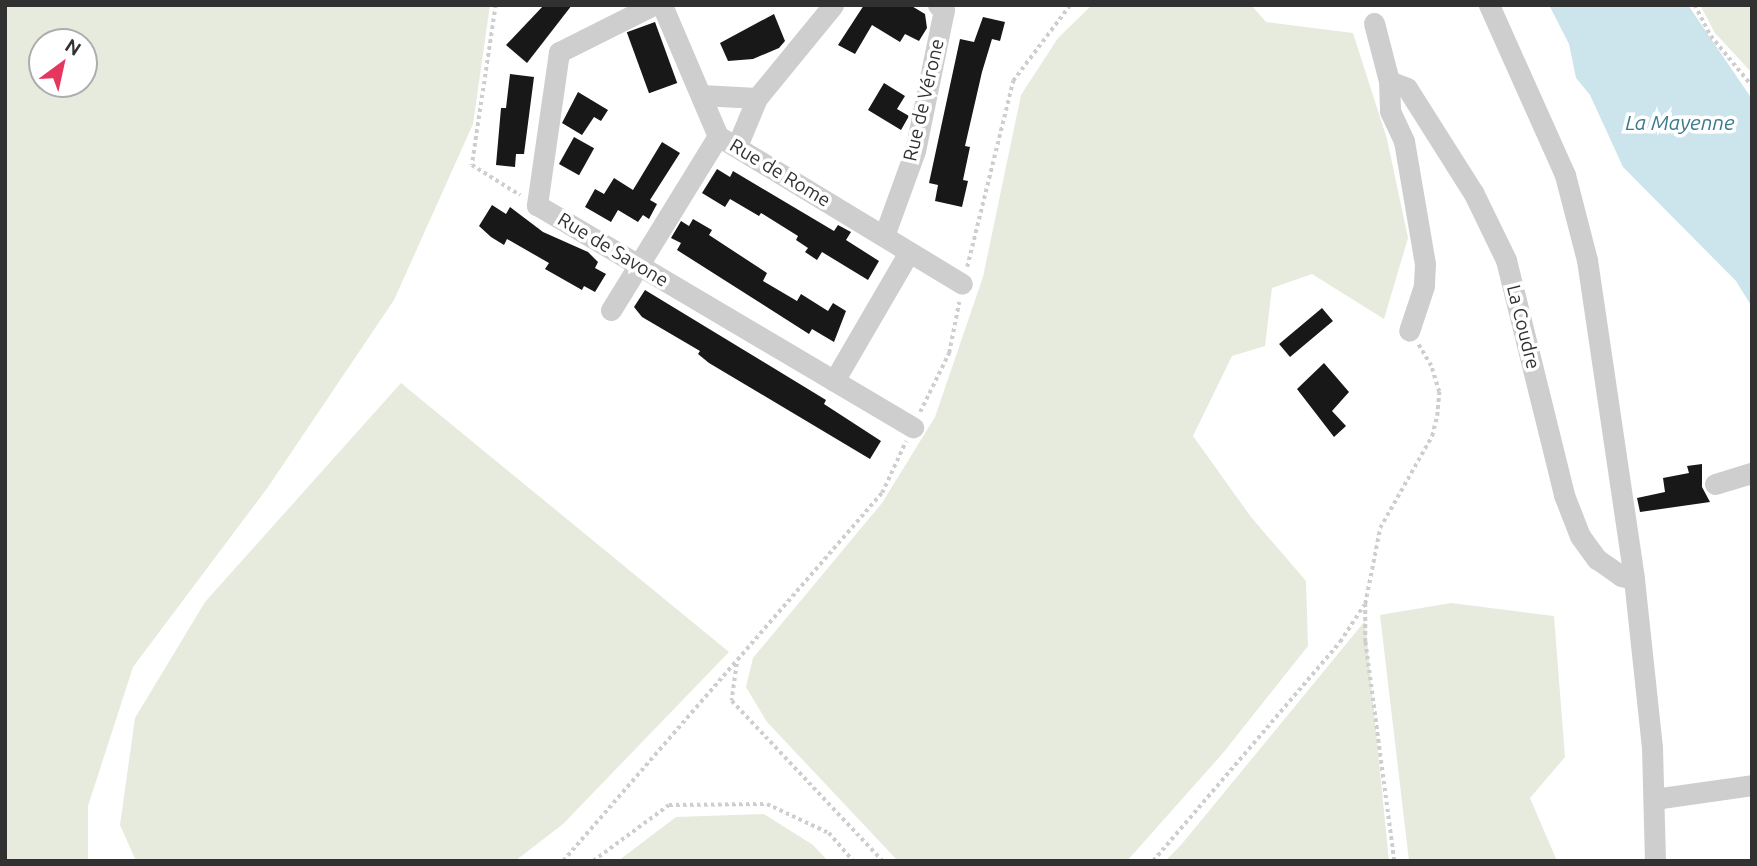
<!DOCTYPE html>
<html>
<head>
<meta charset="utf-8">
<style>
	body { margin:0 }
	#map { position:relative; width:1757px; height:866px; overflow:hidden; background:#fff; font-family:Ubuntu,sans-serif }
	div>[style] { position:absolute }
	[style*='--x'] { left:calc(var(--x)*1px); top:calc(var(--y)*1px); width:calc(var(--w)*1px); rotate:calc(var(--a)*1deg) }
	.green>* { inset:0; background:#e6ebdd }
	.water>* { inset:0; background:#cce5ed }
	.building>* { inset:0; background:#181818; transform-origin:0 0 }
	.path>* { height:3.5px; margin-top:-1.75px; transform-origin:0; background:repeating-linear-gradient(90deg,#cecece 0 3.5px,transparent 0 7px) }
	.minor>* { height:21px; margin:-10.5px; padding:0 10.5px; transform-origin:10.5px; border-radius:10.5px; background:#cecece }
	span { translate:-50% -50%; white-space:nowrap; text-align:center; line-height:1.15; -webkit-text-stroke:7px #fff; paint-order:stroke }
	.street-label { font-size:19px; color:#313131 }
	.water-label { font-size:21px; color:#3c7a8d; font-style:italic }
	.frame { position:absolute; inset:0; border:7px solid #313131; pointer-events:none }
	.north { position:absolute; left:28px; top:28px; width:70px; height:70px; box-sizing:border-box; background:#fff; border:2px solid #adadad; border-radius:50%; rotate:33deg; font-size:19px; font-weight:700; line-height:28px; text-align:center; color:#313131 }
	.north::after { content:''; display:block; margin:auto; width:24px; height:32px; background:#e5375e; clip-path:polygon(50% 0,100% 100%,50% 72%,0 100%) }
</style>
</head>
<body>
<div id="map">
	<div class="green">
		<i style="clip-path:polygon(evenodd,5px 5px,490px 5px,473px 124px,394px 300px,268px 487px,133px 667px,88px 806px,88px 861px,5px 861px,5px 5px,84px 42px,84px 84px,42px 84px,42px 42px,84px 42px)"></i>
		<i style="clip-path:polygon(1092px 5px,1251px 5px,1266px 22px,1353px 33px,1387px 139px,1408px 238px,1384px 319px,1312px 274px,1272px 288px,1265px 346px,1232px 356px,1193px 436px,1251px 517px,1306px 581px,1308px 646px,1223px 753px,1127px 861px,898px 861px,767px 722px,746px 687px,753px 658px,882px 503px,935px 417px,983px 277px,1021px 95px,1058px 38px)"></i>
		<i style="clip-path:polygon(1700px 5px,1752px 5px,1752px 73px,1715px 33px)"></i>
		<i style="clip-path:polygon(401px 383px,729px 652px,563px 824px,515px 861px,136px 861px,120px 825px,135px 718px,205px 602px)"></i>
		<i style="clip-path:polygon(1451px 603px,1554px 616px,1565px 757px,1530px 798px,1557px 861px,1409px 861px,1380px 615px)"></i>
		<i style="clip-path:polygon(1365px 621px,1389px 861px,1165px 861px,1181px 845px)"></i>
		<i style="clip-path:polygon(764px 814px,813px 845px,828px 861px,618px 861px,676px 817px)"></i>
	</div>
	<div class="water">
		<i style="clip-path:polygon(1549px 5px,1688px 5px,1752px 99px,1752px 307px,1736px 281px,1623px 167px,1590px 95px,1576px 78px,1569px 44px)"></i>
	</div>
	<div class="building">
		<i style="clip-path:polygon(544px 5px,572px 5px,527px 63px,506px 45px)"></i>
		<i style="clip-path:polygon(864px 5px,910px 5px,925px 14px,927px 28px,919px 41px,905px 34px,900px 42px,872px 25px,855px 54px,838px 45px)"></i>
		<i style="clip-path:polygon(774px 14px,785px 41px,779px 48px,753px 59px,728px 61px,720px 43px)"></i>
		<i style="clip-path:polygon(983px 17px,1005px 22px,1000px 41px,992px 39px,982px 72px,965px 146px,970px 147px,963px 180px,968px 181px,962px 207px,935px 201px,938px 185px,929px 183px,960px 39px,974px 42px)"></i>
		<i style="left:655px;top:22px;width:65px;height:30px;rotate:70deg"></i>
		<i style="clip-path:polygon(510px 74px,534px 77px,524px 154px,516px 154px,515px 167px,496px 165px,501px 108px,506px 108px)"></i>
		<i style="clip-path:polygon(884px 83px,905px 96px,897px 109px,909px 116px,901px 130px,868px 110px)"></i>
		<i style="clip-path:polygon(578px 92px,608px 110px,601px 121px,594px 117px,582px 135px,562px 123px)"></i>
		<i style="left:574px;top:137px;width:23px;height:31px;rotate:29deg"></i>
		<i style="clip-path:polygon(662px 142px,680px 153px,650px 200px,657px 204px,649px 219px,643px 215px,638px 222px,618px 210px,611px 222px,585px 207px,595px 189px,604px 194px,614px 178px,633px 190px)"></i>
		<i style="clip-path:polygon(717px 169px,730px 177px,733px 171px,834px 231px,838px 225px,851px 232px,846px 240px,879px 261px,868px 280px,822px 252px,817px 260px,805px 252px,808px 248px,796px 240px,798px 236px,761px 213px,759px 216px,730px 199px,725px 207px,702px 193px)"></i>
		<i style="clip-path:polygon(492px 205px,506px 214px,510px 207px,543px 232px,588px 252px,598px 262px,595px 268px,606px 274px,595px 292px,584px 286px,582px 290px,545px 269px,549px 263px,507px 239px,504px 245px,491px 237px,479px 226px)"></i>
		<i style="clip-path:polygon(693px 219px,712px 230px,709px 235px,767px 273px,763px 281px,797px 301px,801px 294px,828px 311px,833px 303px,846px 311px,834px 342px,812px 329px,809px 334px,677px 250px,681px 243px,671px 238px,681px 221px,689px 226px)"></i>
		<i style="clip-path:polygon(645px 290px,826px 400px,824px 404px,881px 441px,870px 459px,709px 363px,698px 354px,700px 351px,642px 317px,634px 307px)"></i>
		<i style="left:1322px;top:308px;width:17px;height:56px;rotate:50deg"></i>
		<i style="clip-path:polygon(1324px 363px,1349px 392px,1332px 411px,1346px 426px,1334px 437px,1297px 389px)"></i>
		<i style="clip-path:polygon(1702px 464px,1702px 487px,1710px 502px,1640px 512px,1637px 498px,1665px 492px,1663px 478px,1689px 473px,1687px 466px)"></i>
	</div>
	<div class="path">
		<i style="--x:496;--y:5;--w:162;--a:98.5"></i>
		<i style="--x:472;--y:165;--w:57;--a:32"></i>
		<i style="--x:1695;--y:5;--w:35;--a:63"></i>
		<i style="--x:1711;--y:36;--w:65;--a:50.6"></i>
		<i style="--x:967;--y:267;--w:192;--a:-76.1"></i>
		<i style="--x:1013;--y:81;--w:95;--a:-53.1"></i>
		<i style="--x:920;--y:412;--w:66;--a:-63.8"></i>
		<i style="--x:949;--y:353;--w:52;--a:-78.9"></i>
		<i style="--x:737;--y:664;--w:37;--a:98"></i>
		<i style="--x:732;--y:701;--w:220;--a:46.7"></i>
		<i style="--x:563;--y:861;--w:487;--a:-49.1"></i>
		<i style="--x:882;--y:493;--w:57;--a:-65.2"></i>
		<i style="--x:593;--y:861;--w:94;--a:-36.4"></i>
		<i style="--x:669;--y:805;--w:98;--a:-0.6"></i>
		<i style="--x:767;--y:804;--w:68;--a:25.1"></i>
		<i style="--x:829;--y:833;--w:37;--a:49"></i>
		<i style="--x:1153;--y:861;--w:288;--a:-49.5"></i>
		<i style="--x:1340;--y:642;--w:44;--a:-57"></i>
		<i style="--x:1394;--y:861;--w:221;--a:-97.5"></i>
		<i style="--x:1365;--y:642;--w:38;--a:-90"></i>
		<i style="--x:1365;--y:604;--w:77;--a:-78.8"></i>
		<i style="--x:1380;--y:528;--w:106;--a:-60.5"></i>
		<i style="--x:1432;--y:436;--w:21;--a:-76"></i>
		<i style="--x:1437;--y:416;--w:24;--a:-85"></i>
		<i style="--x:1439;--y:392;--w:27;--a:-107"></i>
		<i style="--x:1431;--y:366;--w:26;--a:-121"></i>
	</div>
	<div class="minor">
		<i style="--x:653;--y:5;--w:105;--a:153.4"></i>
		<i style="--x:559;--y:52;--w:155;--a:98.2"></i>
		<i style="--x:537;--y:205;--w:437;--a:30.6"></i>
		<i style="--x:662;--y:5;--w:142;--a:66.9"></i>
		<i style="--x:718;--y:136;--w:285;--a:31.2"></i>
		<i style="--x:1489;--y:5;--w:186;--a:65.9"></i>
		<i style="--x:1565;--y:175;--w:88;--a:75.5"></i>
		<i style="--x:1587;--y:260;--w:322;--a:81.6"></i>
		<i style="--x:1634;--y:579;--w:169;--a:83.9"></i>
		<i style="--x:1652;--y:747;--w:114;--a:88.5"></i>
		<i style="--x:1374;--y:23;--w:60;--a:75.5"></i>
		<i style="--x:1389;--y:81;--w:30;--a:88"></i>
		<i style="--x:1390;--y:111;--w:33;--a:65"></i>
		<i style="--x:1404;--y:141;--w:125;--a:80.3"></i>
		<i style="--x:1425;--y:264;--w:22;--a:93"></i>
		<i style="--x:1424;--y:286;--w:47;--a:108.4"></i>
		<i style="--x:1389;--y:81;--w:19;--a:21"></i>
		<i style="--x:1407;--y:88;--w:125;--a:57.7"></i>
		<i style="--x:1474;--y:194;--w:73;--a:64.1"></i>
		<i style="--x:1506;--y:260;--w:242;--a:76.1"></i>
		<i style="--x:1564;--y:495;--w:44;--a:68.7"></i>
		<i style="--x:1580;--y:536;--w:29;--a:54"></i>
		<i style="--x:1597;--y:559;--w:29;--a:35"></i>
		<i style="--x:1621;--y:576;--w:13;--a:13"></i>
		<i style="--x:701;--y:95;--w:56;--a:3.1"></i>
		<i style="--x:737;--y:146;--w:52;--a:-67.4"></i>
		<i style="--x:757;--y:98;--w:120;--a:-50.7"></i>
		<i style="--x:884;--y:236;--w:90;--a:-70"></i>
		<i style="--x:915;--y:151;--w:144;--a:-78.4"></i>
		<i style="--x:944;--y:10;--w:8;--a:-140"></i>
		<i style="--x:611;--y:310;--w:204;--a:-58.4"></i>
		<i style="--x:834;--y:381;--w:149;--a:-59.8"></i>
		<i style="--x:1715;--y:484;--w:39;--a:-17"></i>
		<i style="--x:1654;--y:799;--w:99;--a:-8.1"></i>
	</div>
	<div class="street-label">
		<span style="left:924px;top:100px;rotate:-77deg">Rue de Vérone</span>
		<span style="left:780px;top:173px;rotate:31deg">Rue de Rome</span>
		<span style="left:613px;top:250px;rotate:31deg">Rue de Savone</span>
		<span style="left:1523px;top:327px;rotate:76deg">La Coudre</span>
	</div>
	<div class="water-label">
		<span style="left:1680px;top:122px">La Mayenne</span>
	</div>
	<div class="frame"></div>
	<div class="north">N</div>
</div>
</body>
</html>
